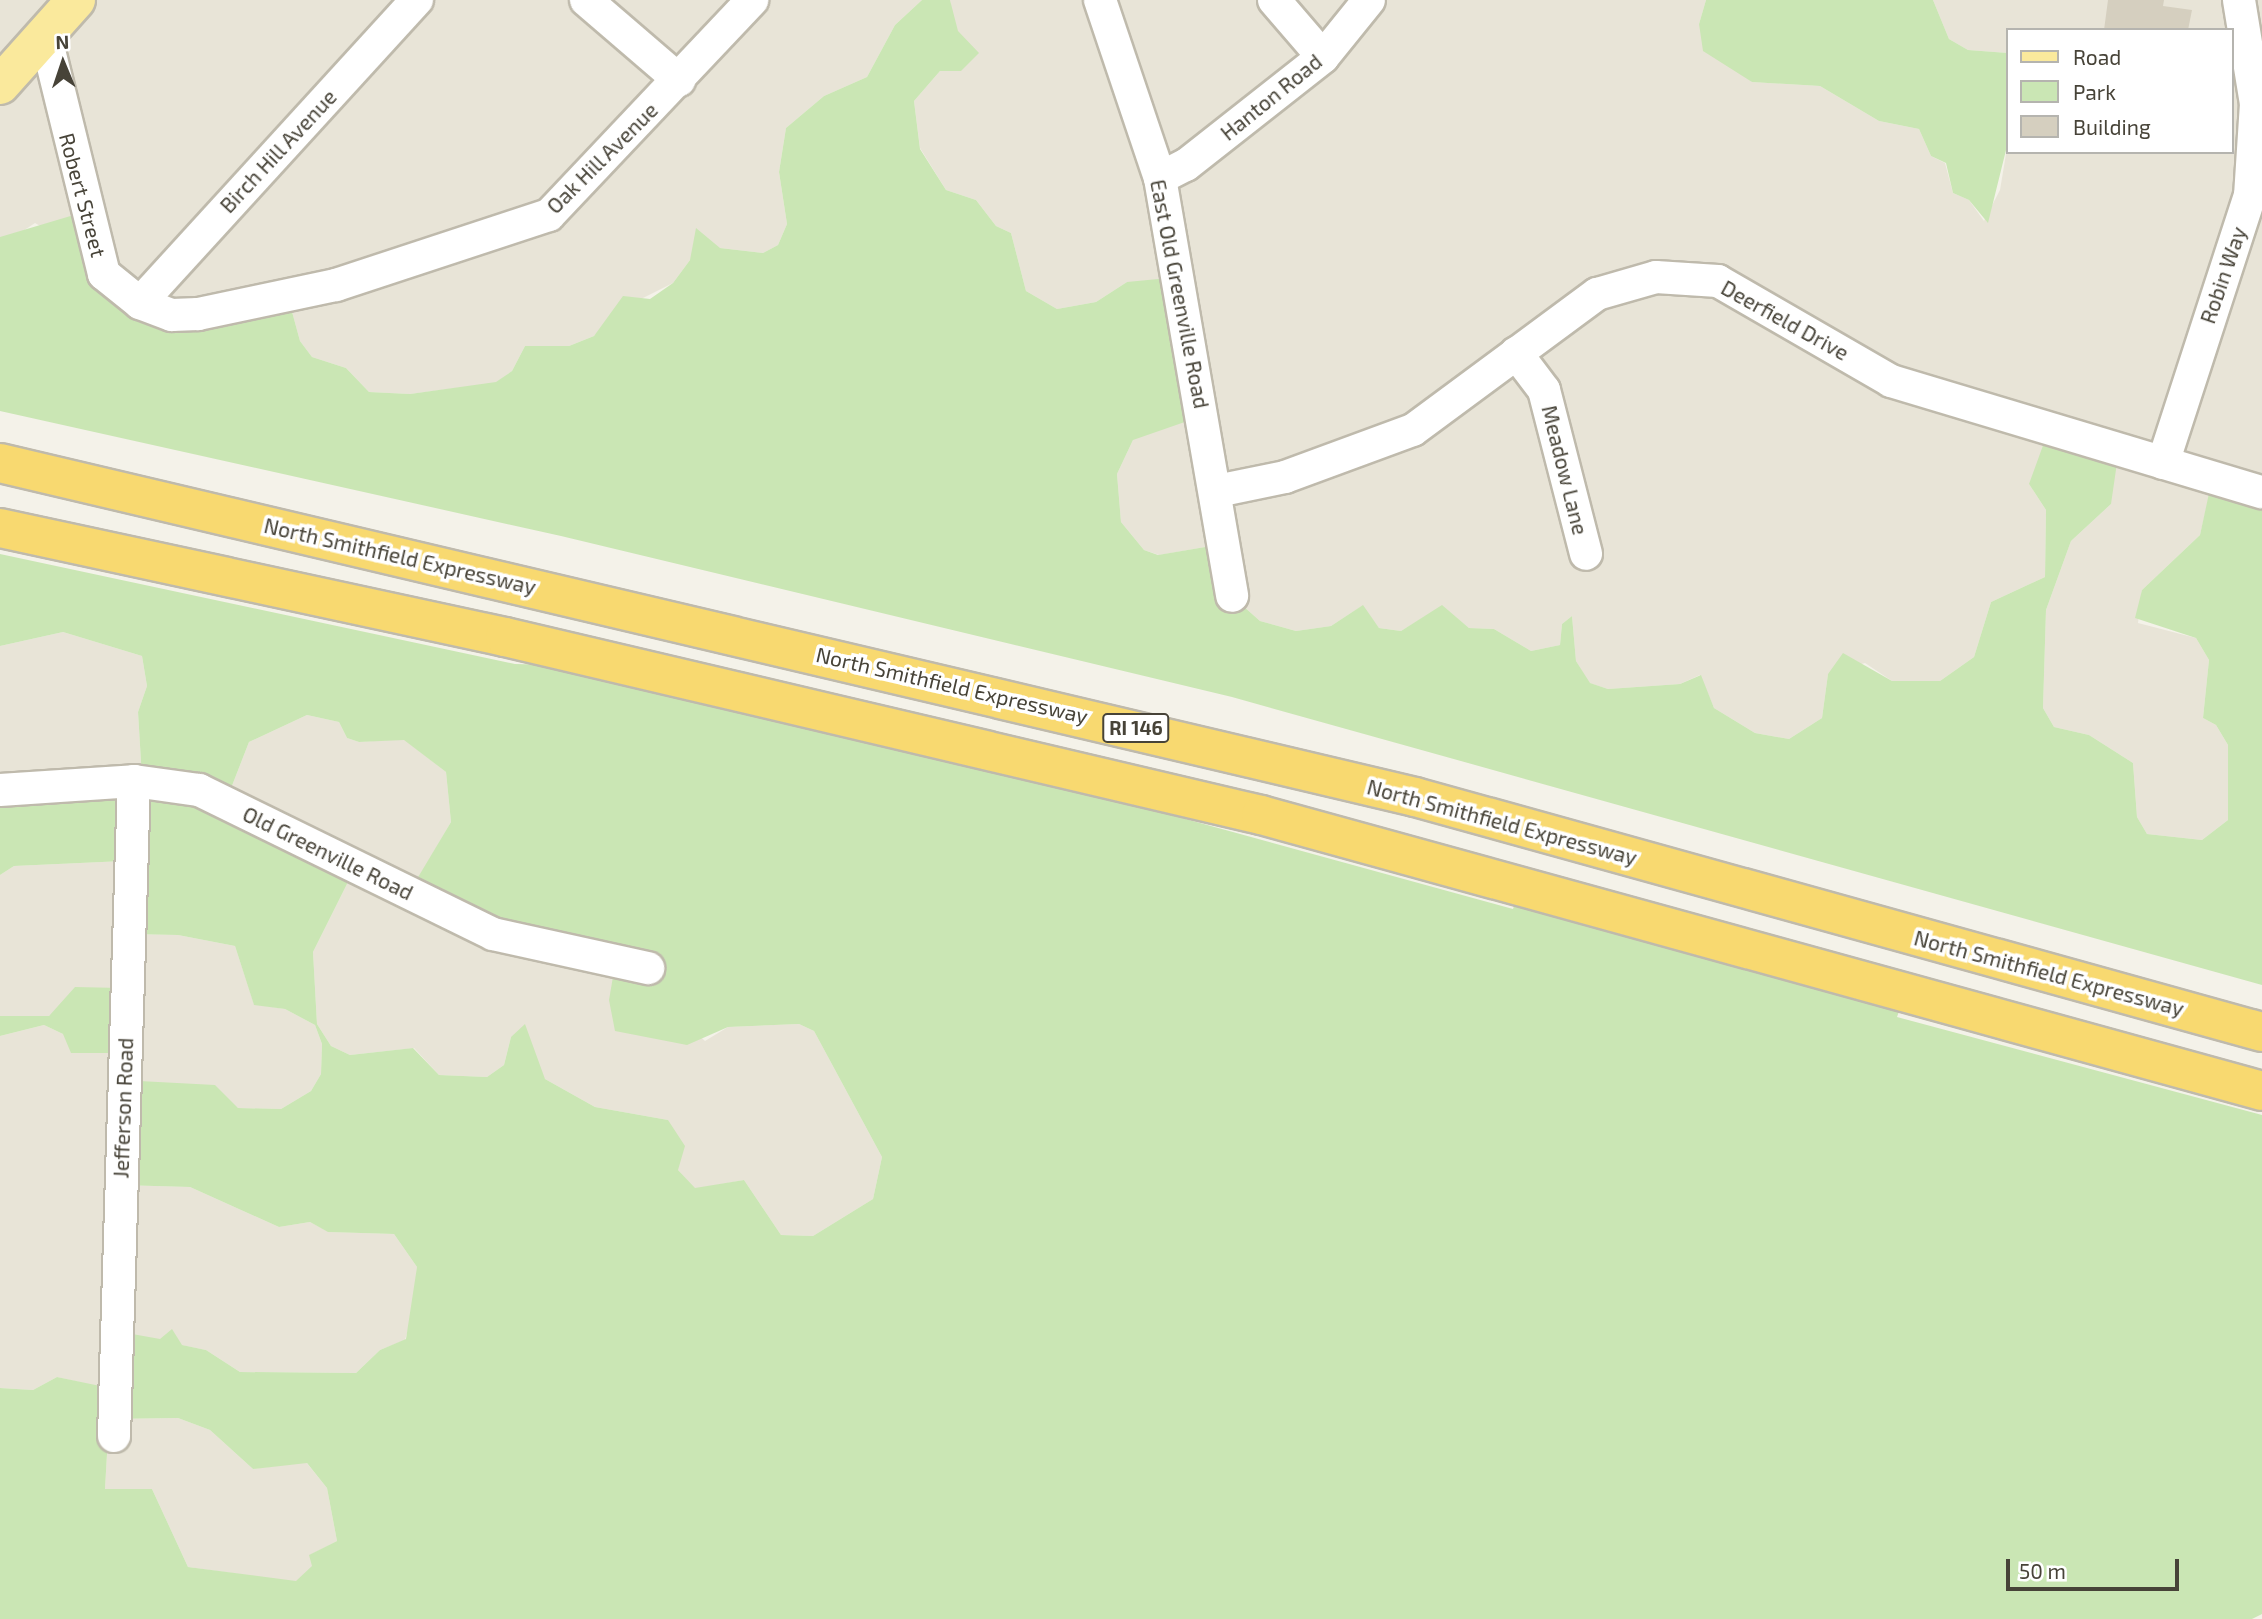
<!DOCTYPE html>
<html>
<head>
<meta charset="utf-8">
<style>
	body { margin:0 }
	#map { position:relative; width:2262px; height:1619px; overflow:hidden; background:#f4f2e9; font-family:"Exo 2",sans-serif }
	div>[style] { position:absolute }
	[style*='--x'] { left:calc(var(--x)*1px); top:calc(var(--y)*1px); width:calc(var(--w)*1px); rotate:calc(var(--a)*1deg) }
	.residential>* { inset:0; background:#e8e4d7 }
	.green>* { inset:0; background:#cae6b4 }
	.building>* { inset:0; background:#d5cfbf }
	.roads { filter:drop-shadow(2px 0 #bfbaac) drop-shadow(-2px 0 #bfbaac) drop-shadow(0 2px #bfbaac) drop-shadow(0 -2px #bfbaac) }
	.minor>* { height:32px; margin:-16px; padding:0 16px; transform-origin:16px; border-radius:16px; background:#fff }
	.major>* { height:38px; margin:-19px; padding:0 19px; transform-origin:19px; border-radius:19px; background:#fae99c }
	.highway>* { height:38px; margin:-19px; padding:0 19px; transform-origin:19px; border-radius:19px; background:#f8d970 }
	span { translate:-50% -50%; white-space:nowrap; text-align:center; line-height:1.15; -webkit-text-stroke:7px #fff; paint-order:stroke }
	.shield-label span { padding:2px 5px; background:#fff; border:2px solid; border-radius:5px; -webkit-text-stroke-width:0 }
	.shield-label { font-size:19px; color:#474338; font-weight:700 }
	.street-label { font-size:21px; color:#474338 }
	.legend { position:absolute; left:2006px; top:28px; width:228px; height:126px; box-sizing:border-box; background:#fff; border:2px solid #b5b4af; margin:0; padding:9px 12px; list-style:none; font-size:21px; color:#474338 }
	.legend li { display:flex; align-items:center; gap:14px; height:35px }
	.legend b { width:35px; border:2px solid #b5b4af }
	.north { position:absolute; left:28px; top:28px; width:70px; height:70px; -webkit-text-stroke:5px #fff; paint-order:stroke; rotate:358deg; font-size:19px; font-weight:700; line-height:28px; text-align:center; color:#474338 }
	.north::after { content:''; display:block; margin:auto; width:24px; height:32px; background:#474338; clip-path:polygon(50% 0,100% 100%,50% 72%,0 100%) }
	.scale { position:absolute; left:2006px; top:1559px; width:173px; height:32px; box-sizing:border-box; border:4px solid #474338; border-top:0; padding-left:9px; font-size:21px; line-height:24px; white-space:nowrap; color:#474338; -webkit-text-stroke:5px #fff; paint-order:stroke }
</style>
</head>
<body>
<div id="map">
	<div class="residential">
		<i style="clip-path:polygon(0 0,922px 0,895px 25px,867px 77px,824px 96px,786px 128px,779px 172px,787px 224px,778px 245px,763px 253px,720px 248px,690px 260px,673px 283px,617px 311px,594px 336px,569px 346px,525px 346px,512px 371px,496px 383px,410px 394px,369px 392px,346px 368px,312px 357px,300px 341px,288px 297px,188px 312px,35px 223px,11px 239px,0 237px)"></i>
		<i style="clip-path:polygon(950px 0,1706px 0,1699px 24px,1752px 82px,1820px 86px,1879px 121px,1919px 129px,1931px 156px,1945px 163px,1953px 193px,1969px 200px,1984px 221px,2000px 190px,2008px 142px,2008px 152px,2232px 152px,2232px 30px,2008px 30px,2008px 53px,1968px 50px,1949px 39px,1933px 0,2262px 0,2262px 495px,2212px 484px,2200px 535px,2142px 590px,2138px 623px,2196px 638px,2209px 660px,2203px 718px,2216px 725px,2228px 745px,2228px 820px,2202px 840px,2147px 834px,2137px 817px,2133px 763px,2089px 735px,2054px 727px,2043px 708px,2046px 610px,2071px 541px,2111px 504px,2029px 484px,2046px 510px,2045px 577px,1991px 602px,1974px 657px,1940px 681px,1892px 681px,1865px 663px,1828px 674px,1822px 718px,1789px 739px,1755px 733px,1714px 708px,1700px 675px,1680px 684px,1608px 689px,1589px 683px,1576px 661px,1572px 616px,1562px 624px,1560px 645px,1531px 651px,1494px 629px,1469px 628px,1442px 606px,1401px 631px,1379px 628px,1362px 606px,1331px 626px,1296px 631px,1260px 621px,1234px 598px,1223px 544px,1159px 555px,1144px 550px,1121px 522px,1117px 474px,1133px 440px,1127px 282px,1096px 302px,1057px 309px,1026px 291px,1011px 233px,996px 226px,976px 200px,946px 190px,920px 148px,914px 101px,940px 71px,961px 71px)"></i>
		<i style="clip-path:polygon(63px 632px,142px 656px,147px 686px,138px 712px,142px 778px,0 780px,0 646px)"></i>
		<i style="clip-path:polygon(307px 715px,339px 722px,347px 738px,359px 742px,404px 739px,446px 772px,451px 822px,412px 889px,614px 958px,705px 1041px,728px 1027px,799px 1024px,814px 1031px,882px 1157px,873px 1199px,813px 1236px,781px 1235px,744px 1180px,695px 1189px,678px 1170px,668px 1120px,595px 1107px,545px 1079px,511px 1037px,504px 1065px,487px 1077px,439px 1075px,414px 1048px,350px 1055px,331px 1046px,317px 1024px,313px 952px,355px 868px,228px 796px,249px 742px)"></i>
		<i style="clip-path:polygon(124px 861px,128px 934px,178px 935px,235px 946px,254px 1004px,285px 1009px,315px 1025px,322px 1044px,321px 1074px,311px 1091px,281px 1109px,238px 1108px,223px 1100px,120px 1185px,190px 1187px,279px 1227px,310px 1222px,329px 1232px,394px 1234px,417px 1267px,416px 1302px,405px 1340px,380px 1350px,356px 1373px,240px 1372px,206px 1350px,111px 1331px,105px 1388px,57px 1377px,33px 1390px,0 1388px,0 1036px,44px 1025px,63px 1034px,69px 1000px,49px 1016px,0 1016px,0 875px,14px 866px)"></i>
		<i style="clip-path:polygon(178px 1418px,210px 1430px,253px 1469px,306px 1462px,327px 1488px,337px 1541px,310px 1555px,313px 1566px,296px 1582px,188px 1567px,152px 1489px,105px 1489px,109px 1419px)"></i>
	</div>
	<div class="green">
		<i style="clip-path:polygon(922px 0,950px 0,958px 31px,979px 53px,961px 71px,940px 71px,914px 101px,920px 149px,946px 190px,976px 200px,996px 226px,1011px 233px,1026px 291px,1057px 309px,1096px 302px,1127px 282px,1179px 277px,1202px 416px,1133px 440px,1117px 474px,1121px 522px,1144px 550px,1158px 555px,1223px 544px,1234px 598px,1260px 621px,1296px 631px,1331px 626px,1363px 605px,1379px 628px,1401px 631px,1442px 605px,1469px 628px,1494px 629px,1531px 651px,1560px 645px,1562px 624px,1572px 616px,1576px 661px,1590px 683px,1608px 689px,1680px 684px,1701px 675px,1714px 708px,1755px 733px,1789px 739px,1822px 718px,1828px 674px,1843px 653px,1892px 681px,1940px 681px,1974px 657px,1991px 602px,2045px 577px,2046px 510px,2029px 484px,2049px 429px,2119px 449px,2111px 504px,2071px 541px,2046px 610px,2043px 708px,2054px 727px,2089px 735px,2133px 763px,2137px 817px,2147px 834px,2202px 840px,2228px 820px,2228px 745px,2216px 725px,2203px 718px,2209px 660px,2196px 638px,2135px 618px,2142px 590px,2200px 535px,2211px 484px,2262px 495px,2262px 985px,1232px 697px,561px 536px,0 411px,0 237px,84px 212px,98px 254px,159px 308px,288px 297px,300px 341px,312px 357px,346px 368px,369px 392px,410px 394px,496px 382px,512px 371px,525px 346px,569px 346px,594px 336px,623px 296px,650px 299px,673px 283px,690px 260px,696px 228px,720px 248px,763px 253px,778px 245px,787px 224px,779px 172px,786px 128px,824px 96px,867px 77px,895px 25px)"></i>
		<i style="clip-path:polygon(1706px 0,1933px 0,1949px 39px,1968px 50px,2008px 53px,2008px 142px,1988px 223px,1969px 200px,1953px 193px,1946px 163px,1931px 156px,1919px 129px,1879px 121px,1820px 86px,1752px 82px,1703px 51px,1699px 24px)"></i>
		<i style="clip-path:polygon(evenodd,0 554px,515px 664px,553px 665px,1109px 798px,1513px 909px,1518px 894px,1902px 1003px,1897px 1017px,2262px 1115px,2262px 1614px,2252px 1619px,0 1619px,0 1388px,33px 1390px,57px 1377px,105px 1387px,110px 1330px,160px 1339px,172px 1329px,182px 1345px,206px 1350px,240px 1372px,356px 1373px,380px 1350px,406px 1339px,417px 1267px,394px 1234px,328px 1232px,310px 1222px,279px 1227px,190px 1187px,119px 1185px,120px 1080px,215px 1085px,238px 1108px,281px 1109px,311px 1091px,321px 1074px,322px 1044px,315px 1025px,285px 1009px,254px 1005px,235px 946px,178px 935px,127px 934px,124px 861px,14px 866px,0 875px,0 780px,142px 778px,138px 712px,147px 686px,142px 656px,63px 632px,0 646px,0 554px,307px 715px,339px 722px,347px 738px,359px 742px,404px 740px,446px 772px,451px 822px,411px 889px,615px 965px,609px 1000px,615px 1031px,687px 1045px,728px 1027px,799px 1024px,814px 1031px,882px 1157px,873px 1199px,813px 1236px,781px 1235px,744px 1180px,695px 1188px,678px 1170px,685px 1146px,668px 1120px,595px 1107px,545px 1079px,525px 1024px,511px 1037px,504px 1065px,487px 1077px,439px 1075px,413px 1048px,350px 1055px,331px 1046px,317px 1024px,313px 952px,355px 868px,228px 796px,249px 742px,307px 715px,0 554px,178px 1418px,210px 1430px,253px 1469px,307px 1463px,327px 1488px,337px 1541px,309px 1555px,312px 1566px,296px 1581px,188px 1567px,152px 1489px,105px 1489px,109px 1419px,178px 1418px)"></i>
		<i style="clip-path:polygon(75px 987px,121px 988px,115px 1053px,71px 1053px,63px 1034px,44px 1025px,0 1036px,0 1016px,49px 1016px)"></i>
	</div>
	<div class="building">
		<i style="clip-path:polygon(2108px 0,2164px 0,2163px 6px,2192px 10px,2188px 30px,2104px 30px)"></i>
	</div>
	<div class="roads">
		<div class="minor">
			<i style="--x:586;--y:0;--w:123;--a:40.7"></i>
			<i style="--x:1100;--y:0;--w:188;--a:71.4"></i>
			<i style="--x:1160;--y:178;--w:424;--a:80.2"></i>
			<i style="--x:1274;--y:0;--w:75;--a:49.3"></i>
			<i style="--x:46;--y:38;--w:243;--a:76.2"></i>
			<i style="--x:104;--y:274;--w:46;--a:38.9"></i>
			<i style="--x:140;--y:303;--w:34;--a:21"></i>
			<i style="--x:172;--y:315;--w:26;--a:-2"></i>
			<i style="--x:198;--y:314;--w:141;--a:-11.9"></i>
			<i style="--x:336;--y:285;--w:224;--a:-18.2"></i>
			<i style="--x:549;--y:215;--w:296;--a:-46.6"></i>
			<i style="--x:1160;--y:178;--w:29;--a:-27"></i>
			<i style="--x:1186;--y:165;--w:174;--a:-38.2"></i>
			<i style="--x:1323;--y:57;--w:73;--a:-51.1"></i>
			<i style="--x:140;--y:303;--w:411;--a:-47.6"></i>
			<i style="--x:1516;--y:353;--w:46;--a:52.9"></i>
			<i style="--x:1544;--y:390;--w:169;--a:75.6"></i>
			<i style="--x:2163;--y:463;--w:281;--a:-72"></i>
			<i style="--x:2250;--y:196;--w:92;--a:-86.3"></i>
			<i style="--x:2256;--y:104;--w:105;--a:-99.3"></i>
			<i style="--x:1217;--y:491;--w:69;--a:-11.6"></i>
			<i style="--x:1285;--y:477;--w:136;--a:-20.2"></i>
			<i style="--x:1413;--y:430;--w:229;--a:-36.5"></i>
			<i style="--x:1597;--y:294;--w:61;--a:-16.1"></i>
			<i style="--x:1656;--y:277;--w:62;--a:3.7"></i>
			<i style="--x:1718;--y:281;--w:200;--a:30"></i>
			<i style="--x:1891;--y:381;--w:387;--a:16.7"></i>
			<i style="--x:0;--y:790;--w:134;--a:-3.8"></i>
			<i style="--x:134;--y:781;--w:66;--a:7.9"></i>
			<i style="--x:199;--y:790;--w:327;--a:26.1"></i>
			<i style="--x:493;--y:934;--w:159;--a:12.4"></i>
			<i style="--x:114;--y:1436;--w:655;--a:-88.25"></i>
		</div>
		<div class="major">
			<i style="--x:0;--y:85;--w:114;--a:-48.2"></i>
		</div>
		<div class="highway">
			<i style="--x:0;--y:463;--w:1454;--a:13.28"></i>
			<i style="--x:1415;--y:797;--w:879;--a:15.51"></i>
			<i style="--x:0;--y:528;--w:517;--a:12.18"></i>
			<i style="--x:505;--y:637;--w:777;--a:13.25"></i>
			<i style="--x:1261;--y:815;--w:1038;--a:15.41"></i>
		</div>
	</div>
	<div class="shield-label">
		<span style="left:1136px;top:728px">RI 146</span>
	</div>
	<div class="street-label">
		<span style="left:1271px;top:97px;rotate:-39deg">Hanton Road</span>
		<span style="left:278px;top:151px;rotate:-47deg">Birch Hill Avenue</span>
		<span style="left:602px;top:158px;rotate:-45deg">Oak Hill Avenue</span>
		<span style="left:83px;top:195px;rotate:75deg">Robert Street</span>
		<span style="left:2223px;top:275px;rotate:-71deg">Robin Way</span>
		<span style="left:1180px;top:294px;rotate:79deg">East Old Greenville Road</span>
		<span style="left:1785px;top:320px;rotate:29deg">Deerfield Drive</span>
		<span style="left:1565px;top:470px;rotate:76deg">Meadow Lane</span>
		<span style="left:400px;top:556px;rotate:13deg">North Smithfield Expressway</span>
		<span style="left:952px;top:685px;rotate:13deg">North Smithfield Expressway</span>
		<span style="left:1502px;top:822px;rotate:15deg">North Smithfield Expressway</span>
		<span style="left:328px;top:853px;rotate:26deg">Old Greenville Road</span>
		<span style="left:2049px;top:973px;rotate:15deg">North Smithfield Expressway</span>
		<span style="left:123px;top:1108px;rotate:-88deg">Jefferson Road</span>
	</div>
	<ul class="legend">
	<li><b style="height:9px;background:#fae99c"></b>Road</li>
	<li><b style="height:19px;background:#cae6b4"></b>Park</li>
	<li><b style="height:19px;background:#d5cfbf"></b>Building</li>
	</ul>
	<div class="north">N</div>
	<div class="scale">50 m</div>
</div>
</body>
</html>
